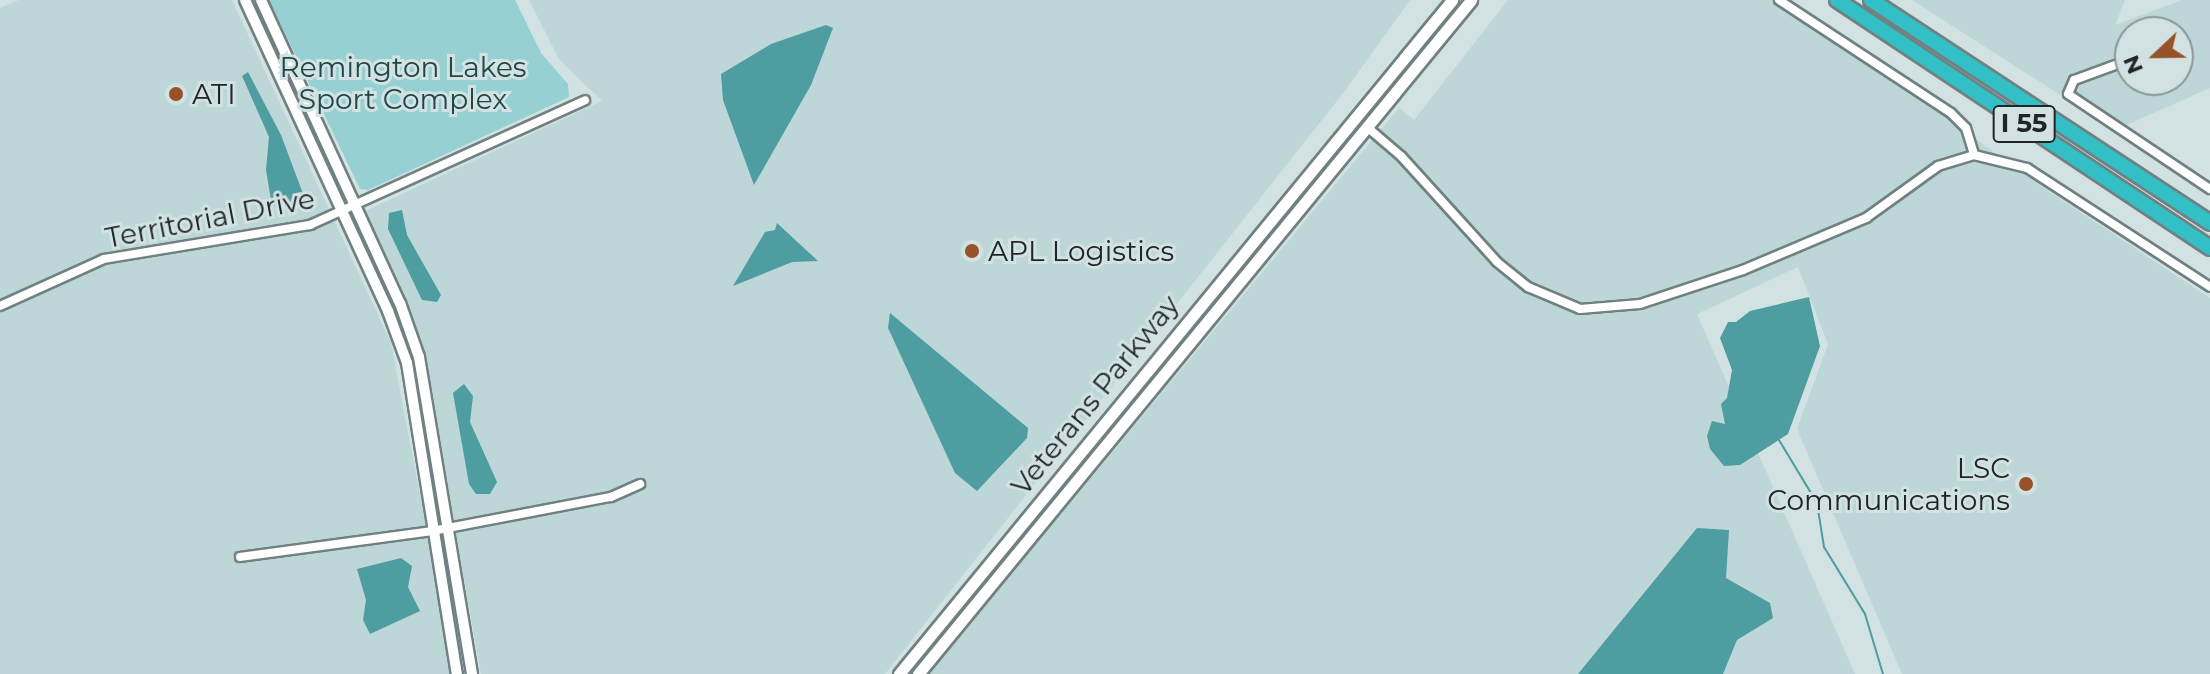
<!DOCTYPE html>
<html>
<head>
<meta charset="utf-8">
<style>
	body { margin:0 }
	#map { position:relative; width:2210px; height:674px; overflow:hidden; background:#d2e2e3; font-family:Montserrat,sans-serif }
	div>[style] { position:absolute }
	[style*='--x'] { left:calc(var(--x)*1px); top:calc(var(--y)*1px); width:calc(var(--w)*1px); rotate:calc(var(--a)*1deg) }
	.built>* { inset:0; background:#bdd6d7 }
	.green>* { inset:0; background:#97d0d2 }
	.water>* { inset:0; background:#4d9da1 }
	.stream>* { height:2px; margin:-1px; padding:0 1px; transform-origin:1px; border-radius:1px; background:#4d9da1 }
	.roads { filter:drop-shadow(2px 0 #718080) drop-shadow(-2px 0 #718080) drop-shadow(0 2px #718080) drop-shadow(0 -2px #718080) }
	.minor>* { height:8px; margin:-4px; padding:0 4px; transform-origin:4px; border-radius:4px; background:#fff }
	.tertiary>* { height:10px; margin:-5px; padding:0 5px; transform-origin:5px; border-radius:5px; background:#fff }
	.secondary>* { height:11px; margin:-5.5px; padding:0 5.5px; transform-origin:5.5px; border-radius:5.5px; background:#fff }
	.motorway>* { height:14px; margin:-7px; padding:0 7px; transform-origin:7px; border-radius:7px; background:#33bfc6 }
	.dots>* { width:22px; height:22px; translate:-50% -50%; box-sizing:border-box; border:4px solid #d2e2e3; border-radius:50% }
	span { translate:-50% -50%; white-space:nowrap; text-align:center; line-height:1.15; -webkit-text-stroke:6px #d2e2e3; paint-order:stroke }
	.shield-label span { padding:2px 6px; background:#d2e2e3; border:2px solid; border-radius:6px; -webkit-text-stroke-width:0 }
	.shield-label { font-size:26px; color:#202626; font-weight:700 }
	.park-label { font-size:28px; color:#214749 }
	.poi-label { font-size:28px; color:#202626 }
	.left { translate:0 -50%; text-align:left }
	.right { translate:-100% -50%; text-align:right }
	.street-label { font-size:28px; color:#202626 }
	.north { position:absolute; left:2114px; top:16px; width:80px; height:80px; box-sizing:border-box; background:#d2e2e3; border:2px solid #8b9797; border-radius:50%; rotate:248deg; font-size:22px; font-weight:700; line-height:32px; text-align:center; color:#202626 }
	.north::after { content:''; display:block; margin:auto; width:28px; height:36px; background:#975227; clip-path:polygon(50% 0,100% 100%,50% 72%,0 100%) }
</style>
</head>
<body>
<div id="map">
	<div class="built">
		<i style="clip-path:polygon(19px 0,232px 0,391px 343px,454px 674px,0 674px,0 8px)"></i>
		<i style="clip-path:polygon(529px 0,1410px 0,1344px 92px,885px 674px,481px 674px,424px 354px,396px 279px,363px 212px,602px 101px,559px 59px)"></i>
		<i style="clip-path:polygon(1508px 0,1784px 0,2042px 187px,2210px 298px,2210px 674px,1902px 674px,1797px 429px,1828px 344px,1798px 267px,1697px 314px,1855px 674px,928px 674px,1399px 108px,1414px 120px)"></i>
		<i style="clip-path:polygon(evenodd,1912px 0,2125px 0,2115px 25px,2182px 0,2210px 0,2210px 88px,2115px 130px,1912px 0,2130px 32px,2178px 32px,2178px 80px,2130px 80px,2130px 32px)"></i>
	</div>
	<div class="green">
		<i style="clip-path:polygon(269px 0,515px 0,541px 53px,568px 84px,569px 97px,368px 190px,360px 189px)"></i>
	</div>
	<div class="water">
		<i style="clip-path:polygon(826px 25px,833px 28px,811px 85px,754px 185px,723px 100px,721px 74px,771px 44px)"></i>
		<i style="clip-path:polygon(248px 72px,281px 135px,305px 199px,272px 206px,266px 170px,269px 137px,242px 76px)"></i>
		<i style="clip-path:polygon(402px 210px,407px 235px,441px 295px,437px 302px,422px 300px,388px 229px,389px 213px)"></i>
		<i style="clip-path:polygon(777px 223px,818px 261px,792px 262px,733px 286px,765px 232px,775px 230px)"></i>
		<i style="clip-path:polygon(1809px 297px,1820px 346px,1788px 434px,1740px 465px,1724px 466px,1710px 449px,1707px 436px,1712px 421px,1725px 424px,1721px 404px,1727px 398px,1732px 370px,1720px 338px,1728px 322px,1736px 322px,1750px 311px)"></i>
		<i style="clip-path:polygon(890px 313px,1028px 428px,1027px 438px,977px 491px,955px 473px,888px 328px)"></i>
		<i style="clip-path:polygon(464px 384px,473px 396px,470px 422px,497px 482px,490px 494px,476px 494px,469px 484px,453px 393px)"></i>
		<i style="clip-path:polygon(1697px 528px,1729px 530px,1726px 578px,1770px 603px,1773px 618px,1737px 640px,1723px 674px,1578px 674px)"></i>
		<i style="clip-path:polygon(401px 558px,412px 566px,408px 587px,420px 611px,370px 634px,363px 620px,366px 600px,357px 569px)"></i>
	</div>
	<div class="stream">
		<i style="--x:1779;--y:440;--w:74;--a:58.9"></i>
		<i style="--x:1817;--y:503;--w:45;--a:81"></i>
		<i style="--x:1824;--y:547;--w:79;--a:58.5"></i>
		<i style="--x:1865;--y:614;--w:63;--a:73.3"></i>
	</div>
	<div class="roads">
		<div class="minor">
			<i style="--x:1779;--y:0;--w:206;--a:33.3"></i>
			<i style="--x:1951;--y:113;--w:21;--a:45"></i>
			<i style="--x:1966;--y:128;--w:28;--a:73"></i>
			<i style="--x:2126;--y:61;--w:55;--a:159.9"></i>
			<i style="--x:2074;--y:80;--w:15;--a:113"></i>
			<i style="--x:2068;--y:94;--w:171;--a:33.8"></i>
			<i style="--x:1367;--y:127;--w:45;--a:40.5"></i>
			<i style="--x:1401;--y:156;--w:143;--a:47.8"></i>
			<i style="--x:1497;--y:262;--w:40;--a:39"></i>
			<i style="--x:1528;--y:287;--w:56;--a:22.9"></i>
			<i style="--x:1580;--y:309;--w:60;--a:-4.8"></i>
			<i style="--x:1640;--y:304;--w:108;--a:-18.3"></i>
			<i style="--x:1743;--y:270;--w:134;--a:-22.9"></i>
			<i style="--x:1866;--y:218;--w:89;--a:-35.8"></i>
			<i style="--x:1938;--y:166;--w:38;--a:-17"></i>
			<i style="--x:1974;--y:155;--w:55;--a:13.8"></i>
			<i style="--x:2027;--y:168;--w:218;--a:33"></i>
			<i style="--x:0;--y:306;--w:114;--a:-24.3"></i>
			<i style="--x:104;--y:259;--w:209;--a:-9.4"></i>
			<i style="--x:310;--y:225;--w:302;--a:-24.4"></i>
			<i style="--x:240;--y:557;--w:194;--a:-7.7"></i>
			<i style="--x:432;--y:531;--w:182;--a:-10.8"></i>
			<i style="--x:611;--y:497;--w:32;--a:-24"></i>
		</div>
		<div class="tertiary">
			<i style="--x:245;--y:0;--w:342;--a:65.3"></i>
			<i style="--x:388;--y:311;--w:55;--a:69.9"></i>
			<i style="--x:407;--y:363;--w:315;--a:80.9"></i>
			<i style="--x:261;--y:0;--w:333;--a:65.4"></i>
			<i style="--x:400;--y:303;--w:57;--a:70.6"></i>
			<i style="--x:419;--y:357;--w:321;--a:80.5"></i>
		</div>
		<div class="secondary">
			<i style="--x:899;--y:674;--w:872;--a:-50.63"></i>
			<i style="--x:918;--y:674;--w:872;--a:-50.63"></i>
		</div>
		<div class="motorway">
			<i style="--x:1837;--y:0;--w:448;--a:33.6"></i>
			<i style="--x:1871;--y:0;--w:406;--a:33.3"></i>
		</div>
	</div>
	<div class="dots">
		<i style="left:176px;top:94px;background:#975227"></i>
		<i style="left:972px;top:251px;background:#975227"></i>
		<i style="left:2026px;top:484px;background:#975227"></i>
	</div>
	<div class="shield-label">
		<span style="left:2024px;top:124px">I 55</span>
	</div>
	<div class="park-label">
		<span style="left:403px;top:83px">Remington Lakes<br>Sport Complex</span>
	</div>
	<div class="poi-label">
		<span class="left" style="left:192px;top:94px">ATI</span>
		<span class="left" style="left:988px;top:251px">APL Logistics</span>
		<span class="right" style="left:2010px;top:484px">LSC<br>Communications</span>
	</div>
	<div class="street-label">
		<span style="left:210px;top:218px;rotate:-11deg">Territorial Drive</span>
		<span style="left:1095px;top:395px;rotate:-51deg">Veterans Parkway</span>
	</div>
	<div class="north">N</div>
</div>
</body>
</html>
